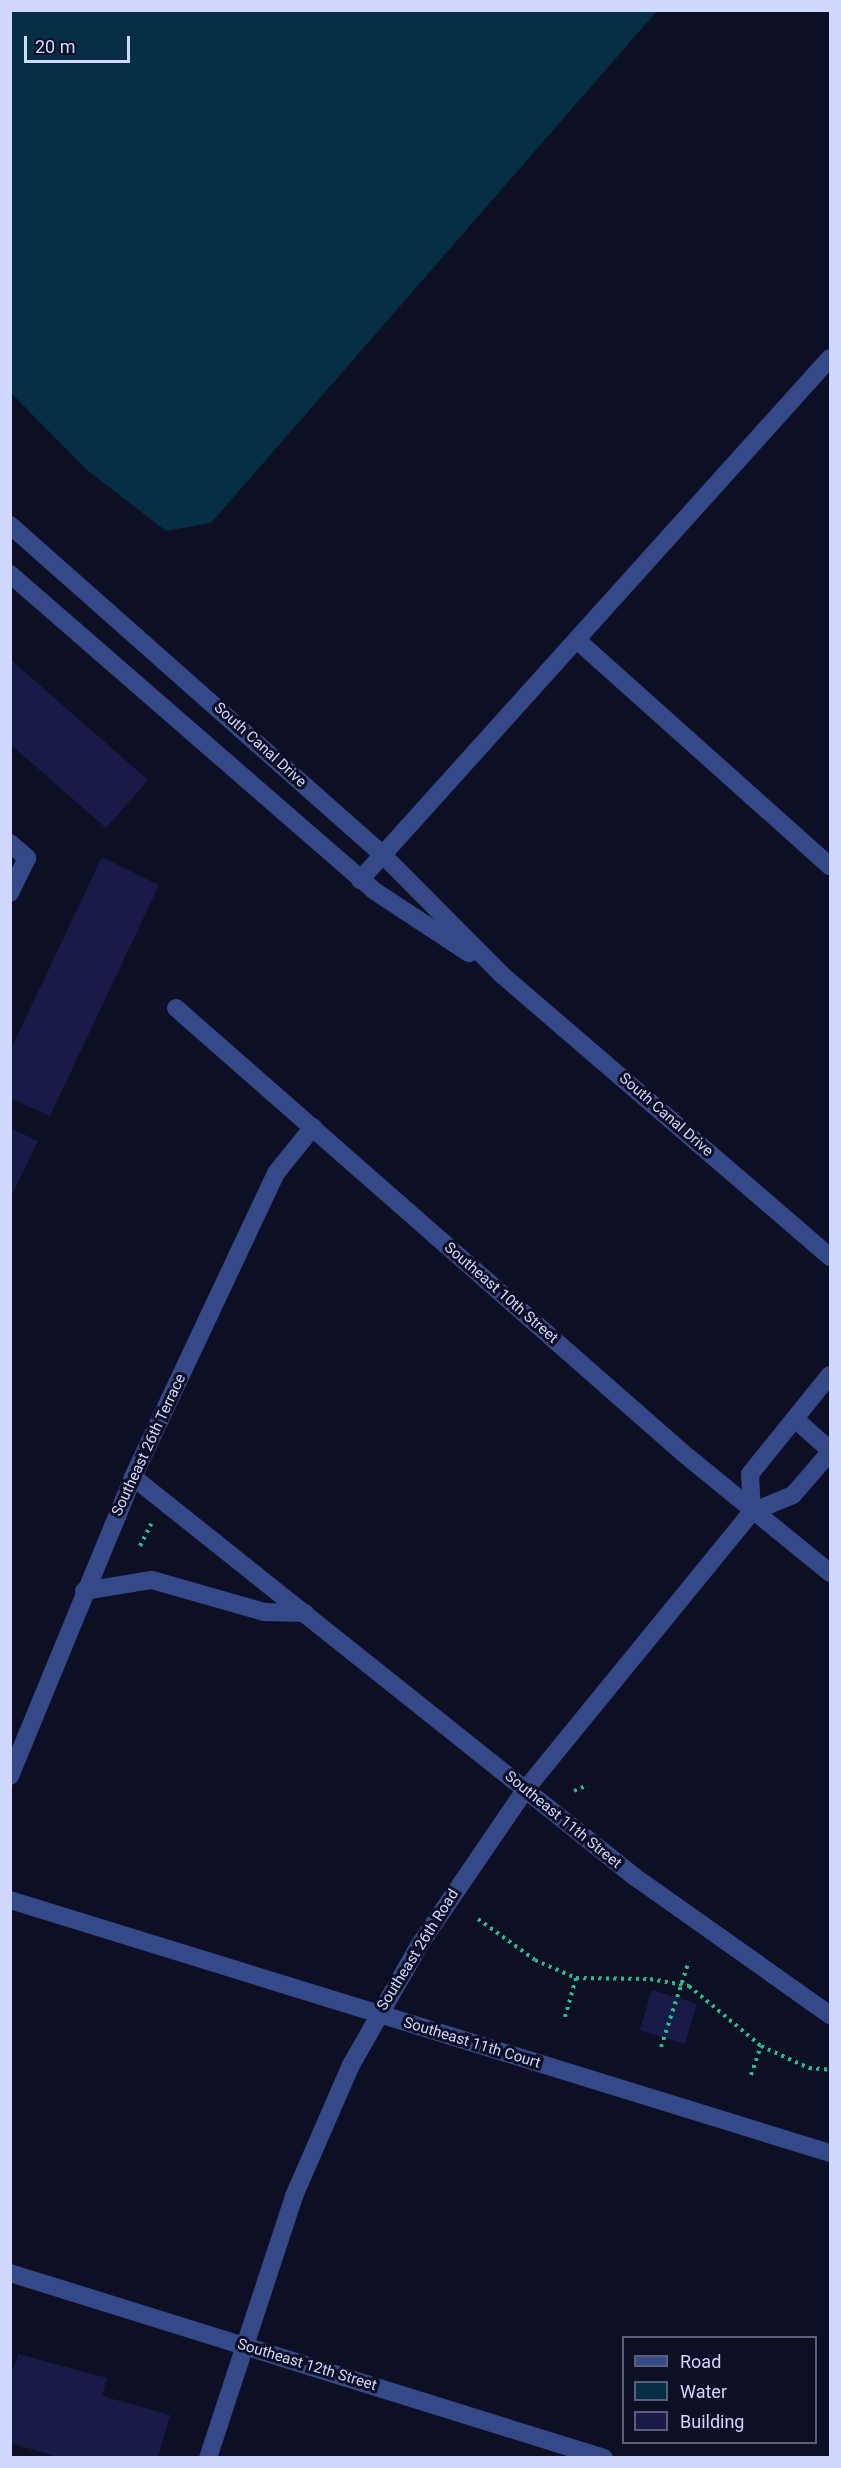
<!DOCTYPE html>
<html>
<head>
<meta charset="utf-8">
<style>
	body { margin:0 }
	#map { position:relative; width:841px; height:2468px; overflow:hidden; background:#0d0f25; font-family:Roboto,sans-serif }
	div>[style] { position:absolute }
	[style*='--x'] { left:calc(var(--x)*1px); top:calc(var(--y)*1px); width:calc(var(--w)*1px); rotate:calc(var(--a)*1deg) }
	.water>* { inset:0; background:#062e44 }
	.building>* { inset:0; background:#181b47; transform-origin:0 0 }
	.path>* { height:4px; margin-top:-2px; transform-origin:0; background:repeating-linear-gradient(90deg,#26bd8a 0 3px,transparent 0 7.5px) }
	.minor>* { height:18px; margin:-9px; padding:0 9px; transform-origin:9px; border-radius:9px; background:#354887 }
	span { translate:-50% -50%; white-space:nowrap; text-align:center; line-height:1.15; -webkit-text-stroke:6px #0d0f25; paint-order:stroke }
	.street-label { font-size:15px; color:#d1d8ff }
	.frame { position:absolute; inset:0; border:12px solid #d1d8ff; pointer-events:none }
	.legend { position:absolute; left:622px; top:2336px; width:195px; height:108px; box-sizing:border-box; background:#0d0f25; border:2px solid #5b5f7c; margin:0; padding:8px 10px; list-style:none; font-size:18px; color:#d1d8ff }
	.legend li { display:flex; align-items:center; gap:12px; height:30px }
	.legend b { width:30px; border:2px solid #5b5f7c }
	.scale { position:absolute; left:24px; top:36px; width:106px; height:27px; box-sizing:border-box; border:3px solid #d1d8ff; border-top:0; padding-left:8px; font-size:18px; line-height:21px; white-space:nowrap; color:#d1d8ff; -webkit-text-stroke:4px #0d0f25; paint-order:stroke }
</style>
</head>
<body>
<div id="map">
	<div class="water">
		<i style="clip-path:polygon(10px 11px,11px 10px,657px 11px,211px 523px,166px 531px,87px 470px,11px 393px)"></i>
	</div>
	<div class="building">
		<i style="clip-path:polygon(10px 659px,148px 780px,106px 828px,10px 744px)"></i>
		<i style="clip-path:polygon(102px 857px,159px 885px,50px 1116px,10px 1098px,10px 1051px)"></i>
		<i style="clip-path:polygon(10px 1128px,38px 1141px,10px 1199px)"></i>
		<i style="left:652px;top:1990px;width:47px;height:42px;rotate:17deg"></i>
		<i style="clip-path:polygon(18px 2354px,107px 2378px,102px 2396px,170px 2415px,158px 2458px,62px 2458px,10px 2443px,10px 2367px,14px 2368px)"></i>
	</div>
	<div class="path">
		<i style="--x:140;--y:1546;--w:25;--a:-63"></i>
		<i style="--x:574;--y:1791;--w:15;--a:-23"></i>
		<i style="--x:478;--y:1919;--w:70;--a:35.7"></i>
		<i style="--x:535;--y:1960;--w:45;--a:23.7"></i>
		<i style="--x:576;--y:1978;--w:74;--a:0.8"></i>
		<i style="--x:650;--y:1979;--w:40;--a:10"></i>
		<i style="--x:689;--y:1986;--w:94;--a:39.8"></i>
		<i style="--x:761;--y:2046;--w:53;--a:24.6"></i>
		<i style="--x:809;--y:2068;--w:21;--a:5"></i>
		<i style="--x:565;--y:2017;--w:41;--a:-74.2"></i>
		<i style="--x:661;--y:2047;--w:90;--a:-72"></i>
		<i style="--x:751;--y:2075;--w:31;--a:-71"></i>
	</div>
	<div class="minor">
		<i style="--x:10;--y:525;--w:497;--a:41.5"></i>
		<i style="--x:382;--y:854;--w:169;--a:45.2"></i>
		<i style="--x:501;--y:974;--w:434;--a:40.7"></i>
		<i style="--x:10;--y:574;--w:481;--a:41"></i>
		<i style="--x:373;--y:890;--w:115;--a:33.3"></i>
		<i style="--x:578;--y:641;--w:338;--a:41.8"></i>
		<i style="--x:10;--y:843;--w:23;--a:41"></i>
		<i style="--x:27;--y:858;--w:39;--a:116"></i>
		<i style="--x:360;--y:880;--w:702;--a:-48"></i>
		<i style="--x:176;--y:1008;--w:675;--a:41.27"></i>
		<i style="--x:683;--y:1453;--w:190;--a:39.2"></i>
		<i style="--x:795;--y:1419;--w:47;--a:41.5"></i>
		<i style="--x:133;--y:1477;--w:642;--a:38.55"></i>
		<i style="--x:635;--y:1877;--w:239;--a:35.3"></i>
		<i style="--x:752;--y:1512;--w:38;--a:-93"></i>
		<i style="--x:750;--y:1474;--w:127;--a:-51.1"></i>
		<i style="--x:84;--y:1591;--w:69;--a:-9.2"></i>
		<i style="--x:152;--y:1580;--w:116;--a:15.9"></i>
		<i style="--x:264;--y:1612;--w:41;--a:1.4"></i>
		<i style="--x:10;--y:1776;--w:323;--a:-67.6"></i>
		<i style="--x:133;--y:1477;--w:336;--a:-64.8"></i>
		<i style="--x:276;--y:1173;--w:59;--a:-51.2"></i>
		<i style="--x:10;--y:1900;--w:858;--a:17.15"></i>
		<i style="--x:10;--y:2273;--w:622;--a:17.3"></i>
		<i style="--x:208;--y:2458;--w:276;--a:-71.8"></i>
		<i style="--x:294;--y:2196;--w:143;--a:-66.5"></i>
		<i style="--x:351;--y:2065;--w:139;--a:-60.3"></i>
		<i style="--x:420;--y:1944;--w:186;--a:-55.7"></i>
		<i style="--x:525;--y:1790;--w:359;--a:-50.8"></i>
		<i style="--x:752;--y:1512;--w:44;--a:-22.5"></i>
		<i style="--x:793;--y:1495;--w:57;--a:-49.3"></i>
	</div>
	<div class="street-label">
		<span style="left:260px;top:745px;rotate:42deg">South Canal Drive</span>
		<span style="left:666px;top:1115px;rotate:41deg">South Canal Drive</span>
		<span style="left:501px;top:1293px;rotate:41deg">Southeast 10th Street</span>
		<span style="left:149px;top:1445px;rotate:-65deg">Southeast 26th Terrace</span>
		<span style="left:563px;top:1820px;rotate:39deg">Southeast 11th Street</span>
		<span style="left:418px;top:1950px;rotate:-58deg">Southeast 26th Road</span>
		<span style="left:472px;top:2043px;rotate:17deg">Southeast 11th Court</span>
		<span style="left:307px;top:2365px;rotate:17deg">Southeast 12th Street</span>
	</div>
	<div class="frame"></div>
	<ul class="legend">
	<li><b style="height:8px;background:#354887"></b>Road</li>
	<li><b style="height:16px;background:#062e44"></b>Water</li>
	<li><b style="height:16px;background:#181b47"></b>Building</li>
	</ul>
	<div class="scale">20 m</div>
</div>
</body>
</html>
